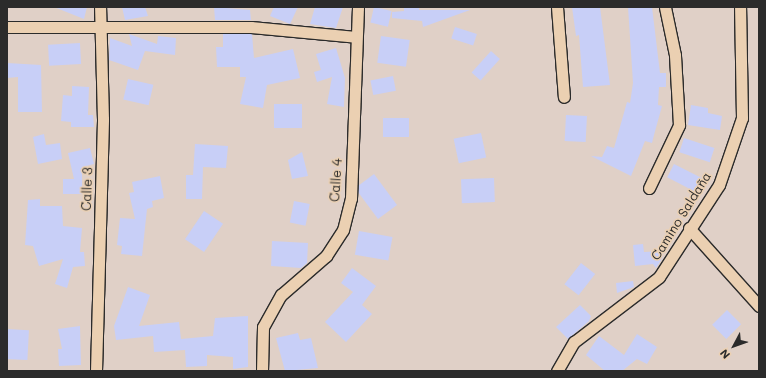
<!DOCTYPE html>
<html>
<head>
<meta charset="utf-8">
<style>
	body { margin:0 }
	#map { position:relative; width:766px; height:378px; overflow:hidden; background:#e0d0c7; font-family:Mali,sans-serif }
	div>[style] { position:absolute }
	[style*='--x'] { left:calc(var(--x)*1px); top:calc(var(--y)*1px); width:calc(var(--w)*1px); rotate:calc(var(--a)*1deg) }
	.building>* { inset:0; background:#c8cff7; transform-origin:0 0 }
	.roads { filter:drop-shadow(1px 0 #2b2b2b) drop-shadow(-1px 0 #2b2b2b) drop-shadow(0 1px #2b2b2b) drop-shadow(0 -1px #2b2b2b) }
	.minor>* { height:11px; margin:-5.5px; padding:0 5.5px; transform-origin:5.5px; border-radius:5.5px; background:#ebd0b2 }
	span { translate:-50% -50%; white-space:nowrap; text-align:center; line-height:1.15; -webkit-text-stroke:3px #ebd0b2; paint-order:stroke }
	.street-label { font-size:13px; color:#2b2b2b }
	.frame { position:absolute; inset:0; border:8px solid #2b2b2b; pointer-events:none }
	.north { position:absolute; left:714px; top:326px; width:40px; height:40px; -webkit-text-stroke:3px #ebd0b2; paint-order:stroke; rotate:229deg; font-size:11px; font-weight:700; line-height:16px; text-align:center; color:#2b2b2b }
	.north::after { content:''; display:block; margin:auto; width:14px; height:18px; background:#2b2b2b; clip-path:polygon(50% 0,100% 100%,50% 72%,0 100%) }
</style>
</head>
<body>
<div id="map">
	<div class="building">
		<i style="clip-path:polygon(54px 7px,87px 7px,84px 19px)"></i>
		<i style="clip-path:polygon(122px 7px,145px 7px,148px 16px,125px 20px)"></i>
		<i style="clip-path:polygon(214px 7px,250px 10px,251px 20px,215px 20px)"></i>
		<i style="clip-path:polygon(274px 7px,298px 7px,290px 24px,270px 16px)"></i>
		<i style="clip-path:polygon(315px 7px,343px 7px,336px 28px,310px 24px)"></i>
		<i style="left:374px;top:7px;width:18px;height:16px;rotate:13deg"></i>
		<i style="clip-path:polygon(404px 7px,419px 7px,419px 10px,470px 10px,423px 27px,422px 21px,392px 18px,392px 12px,404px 11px)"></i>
		<i style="clip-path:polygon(572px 7px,600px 7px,610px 85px,583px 87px,579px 35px,576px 36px)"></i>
		<i style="clip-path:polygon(628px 7px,652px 7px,660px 73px,666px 73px,666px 87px,659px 87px,658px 105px,662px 106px,654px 135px,652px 143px,645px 141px,631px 176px,591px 156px,602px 157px,607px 146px,614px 148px,627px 102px,630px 103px,633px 83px)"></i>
		<i style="left:455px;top:27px;width:23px;height:12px;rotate:18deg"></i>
		<i style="clip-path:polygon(129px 34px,157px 44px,158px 36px,176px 38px,175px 55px,145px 51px,138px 70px,109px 60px,110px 38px,132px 46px)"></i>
		<i style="clip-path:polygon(223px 34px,252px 34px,254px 58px,293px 49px,300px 78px,267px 85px,263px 108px,240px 104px,246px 77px,240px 77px,240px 67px,217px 67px,216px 47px,223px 47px)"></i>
		<i style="left:381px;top:36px;width:29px;height:27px;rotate:8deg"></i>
		<i style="left:80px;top:43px;width:21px;height:32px;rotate:87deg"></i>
		<i style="clip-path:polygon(336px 48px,345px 78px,344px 107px,327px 104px,332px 77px,317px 82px,314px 72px,321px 70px,316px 54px)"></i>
		<i style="left:491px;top:51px;width:12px;height:29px;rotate:42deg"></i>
		<i style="clip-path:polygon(7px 63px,41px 65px,42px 112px,18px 112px,18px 77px,7px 78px)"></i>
		<i style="left:393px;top:76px;width:15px;height:23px;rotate:79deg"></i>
		<i style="left:128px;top:79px;width:26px;height:21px;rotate:13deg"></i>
		<i style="clip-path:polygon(72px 86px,89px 87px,88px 115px,93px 115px,94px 127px,71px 127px,71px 122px,61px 121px,63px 95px,72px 96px)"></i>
		<i style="left:274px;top:104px;width:28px;height:24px"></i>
		<i style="clip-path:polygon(691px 105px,708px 108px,708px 113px,722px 116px,720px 130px,688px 125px)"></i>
		<i style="left:566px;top:115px;width:21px;height:26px;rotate:3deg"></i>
		<i style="left:383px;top:118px;width:26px;height:19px"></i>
		<i style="left:481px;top:133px;width:25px;height:28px;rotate:78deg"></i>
		<i style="clip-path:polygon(44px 134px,46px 145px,60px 143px,62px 159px,38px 164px,33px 137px)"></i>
		<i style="left:684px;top:138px;width:32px;height:15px;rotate:18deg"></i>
		<i style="clip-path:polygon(195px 144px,228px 146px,226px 168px,203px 167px,202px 199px,186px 199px,186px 175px,193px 175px)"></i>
		<i style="clip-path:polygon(90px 148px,94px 164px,82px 167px,82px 194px,63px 194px,63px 179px,74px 179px,68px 153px)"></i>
		<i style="clip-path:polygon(302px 152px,308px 176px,292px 179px,288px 160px)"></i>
		<i style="left:674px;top:164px;width:31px;height:15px;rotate:27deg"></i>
		<i style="clip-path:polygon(374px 174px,397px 205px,378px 219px,358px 192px,358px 186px)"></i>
		<i style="clip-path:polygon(160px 176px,164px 198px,152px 201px,153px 207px,147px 209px,142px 256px,121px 254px,122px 246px,117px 245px,120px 218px,135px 219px,129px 193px,134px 192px,132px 182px)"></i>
		<i style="left:494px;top:178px;width:24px;height:33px;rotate:88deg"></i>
		<i style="clip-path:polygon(40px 199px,40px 206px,62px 206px,63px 226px,82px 228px,80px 252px,84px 252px,85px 266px,73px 267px,67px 288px,55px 284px,63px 259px,39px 266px,33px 246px,25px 245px,28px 200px)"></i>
		<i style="left:294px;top:201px;width:16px;height:22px;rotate:11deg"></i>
		<i style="left:204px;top:211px;width:23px;height:34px;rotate:34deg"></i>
		<i style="left:359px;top:231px;width:34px;height:24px;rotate:10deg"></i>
		<i style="clip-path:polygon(272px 241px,308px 243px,307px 263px,301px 268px,271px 266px)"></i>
		<i style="clip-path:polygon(643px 244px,644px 252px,663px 251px,663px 257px,656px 268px,653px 264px,635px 266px,633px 245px)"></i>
		<i style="left:581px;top:263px;width:18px;height:27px;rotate:38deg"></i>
		<i style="clip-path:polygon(352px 268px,376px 286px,362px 305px,372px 314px,346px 342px,325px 322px,353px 292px,341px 283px)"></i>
		<i style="clip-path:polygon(633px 281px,634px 287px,617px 293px,616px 283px)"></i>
		<i style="clip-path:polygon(128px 287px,150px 295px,139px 326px,179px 322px,181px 339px,213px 336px,215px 318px,248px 316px,248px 367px,233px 369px,233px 357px,207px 355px,207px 366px,186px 367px,185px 350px,154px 352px,153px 336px,116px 340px,114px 326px)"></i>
		<i style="clip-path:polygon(580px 305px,591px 316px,589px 321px,568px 339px,556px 327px)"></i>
		<i style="left:727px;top:310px;width:20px;height:21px;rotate:45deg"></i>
		<i style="clip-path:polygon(80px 326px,81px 365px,59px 366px,58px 349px,62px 349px,58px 329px)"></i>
		<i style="left:7px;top:329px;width:22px;height:30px;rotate:3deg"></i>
		<i style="clip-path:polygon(298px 333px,300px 340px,311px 338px,318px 368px,285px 371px,276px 338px)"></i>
		<i style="clip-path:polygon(637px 334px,657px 347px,647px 364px,637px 359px,622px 371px,605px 371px,586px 355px,599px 336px,624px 355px)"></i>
	</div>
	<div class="roads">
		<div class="minor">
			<i style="--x:557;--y:7;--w:90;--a:85.6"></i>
			<i style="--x:7;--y:27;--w:244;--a:0"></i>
			<i style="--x:251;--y:27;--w:105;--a:5.4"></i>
			<i style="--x:649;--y:188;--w:70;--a:-64.5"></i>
			<i style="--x:679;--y:125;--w:70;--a:-93.3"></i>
			<i style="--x:675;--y:55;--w:49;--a:-101.8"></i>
			<i style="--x:689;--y:228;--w:105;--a:48.1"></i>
			<i style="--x:96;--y:371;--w:252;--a:-88.4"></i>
			<i style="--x:103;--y:119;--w:112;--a:-91.5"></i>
			<i style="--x:262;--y:371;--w:44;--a:-88.7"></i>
			<i style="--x:263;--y:327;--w:37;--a:-61"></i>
			<i style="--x:281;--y:295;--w:60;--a:-40.9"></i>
			<i style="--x:326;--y:256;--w:31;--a:-57"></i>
			<i style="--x:343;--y:230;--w:33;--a:-76"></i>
			<i style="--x:351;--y:198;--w:191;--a:-87.9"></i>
			<i style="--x:557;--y:371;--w:34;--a:-60"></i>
			<i style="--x:574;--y:342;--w:107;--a:-37.4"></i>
			<i style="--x:659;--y:277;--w:110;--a:-56.9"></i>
			<i style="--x:719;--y:185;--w:71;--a:-71.1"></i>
			<i style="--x:742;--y:118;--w:111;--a:-91"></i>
		</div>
	</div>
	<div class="street-label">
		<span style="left:336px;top:180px;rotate:-86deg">Calle 4</span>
		<span style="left:87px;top:189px;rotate:-88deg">Calle 3</span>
		<span style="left:681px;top:216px;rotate:-58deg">Camino Saldaña</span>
	</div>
	<div class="frame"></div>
	<div class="north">N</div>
</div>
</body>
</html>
